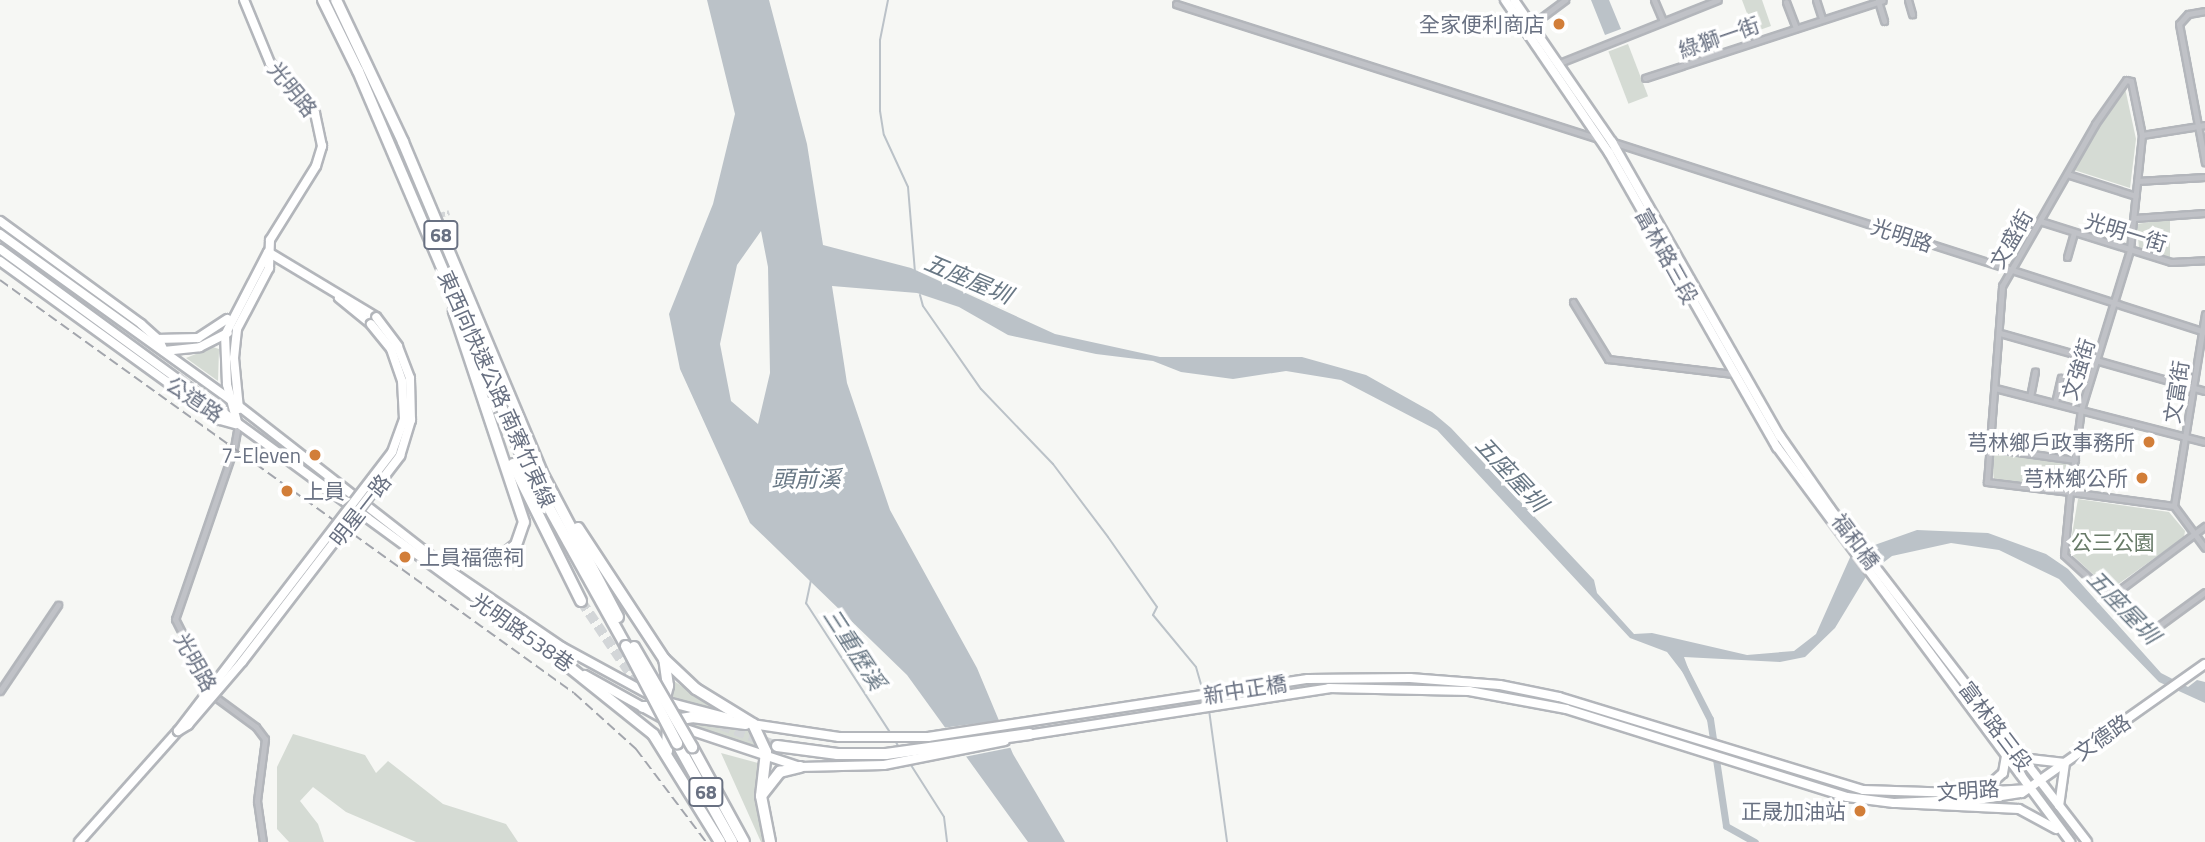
<!DOCTYPE html>
<html>
<head>
<meta charset="utf-8">
<style>
	body { margin:0 }
	#map { position:relative; width:2205px; height:842px; overflow:hidden; background:#f6f7f4; font-family:"Titillium Web","Noto Sans TC",sans-serif }
	div>[style] { position:absolute }
	[style*='--x'] { left:calc(var(--x)*1px); top:calc(var(--y)*1px); width:calc(var(--w)*1px); rotate:calc(var(--a)*1deg) }
	.green>* { inset:0; background:#d5dbd4; transform-origin:0 0 }
	.water>* { inset:0; background:#bbc2c8 }
	.pier>* { inset:0; background:#f6f7f4 }
	.stream>* { height:2px; margin:-1px; padding:0 1px; transform-origin:1px; border-radius:1px; background:#bbc2c8 }
	.canal>* { height:7px; margin:-3.5px; padding:0 3.5px; transform-origin:3.5px; border-radius:3.5px; background:#bbc2c8 }
	.street-tunnel>* { height:5px; margin-top:-2.5px; transform-origin:0; background:repeating-linear-gradient(90deg,#d3d6d8 0 5px,transparent 0 7.5px) }
	.highway-tunnel>* { height:10px; margin-top:-5px; transform-origin:0; background:repeating-linear-gradient(90deg,#d3d6d8 0 10px,transparent 0 15px) }
	.roads { filter:drop-shadow(2px 0 #b3b6bb) drop-shadow(-2px 0 #b3b6bb) drop-shadow(0 2px #b3b6bb) drop-shadow(0 -2px #b3b6bb) }
	.street>* { height:5px; margin:-2.5px; padding:0 2.5px; transform-origin:2.5px; border-radius:2.5px; background:#c0c2c7 }
	.secondary>* { height:8px; margin:-4px; padding:0 4px; transform-origin:4px; border-radius:4px; background:#fff }
	.highway>* { height:10px; margin:-5px; padding:0 5px; transform-origin:5px; border-radius:5px; background:#fff }
	.rail>* { height:2px; margin-top:-1px; transform-origin:0; background:repeating-linear-gradient(90deg,#a2a5ac 0 10px,transparent 0 15px) }
	.bridges { filter:drop-shadow(2px 0 #b3b6bb) drop-shadow(-2px 0 #b3b6bb) drop-shadow(0 2px #b3b6bb) drop-shadow(0 -2px #b3b6bb) }
	.secondary-bridge>* { height:8px; margin:-4px; padding:0 4px; transform-origin:4px; border-radius:4px; background:#fff }
	.highway-bridge>* { height:10px; margin:-5px; padding:0 5px; transform-origin:5px; border-radius:5px; background:#fff }
	.dots>* { width:19px; height:19px; translate:-50% -50%; box-sizing:border-box; border:4px solid #fff; border-radius:50% }
	span { translate:-50% -50%; white-space:nowrap; text-align:center; line-height:1.15; -webkit-text-stroke:7px #fff; paint-order:stroke }
	.shield-label span { padding:2px 5px; background:#fff; border:2px solid; border-radius:5px; -webkit-text-stroke-width:0 }
	.shield-label { font-size:19px; color:#697182; font-weight:700 }
	.poi-label { font-size:21px; color:#697182 }
	.right { translate:-100% -50%; text-align:right }
	.left { translate:0 -50%; text-align:left }
	.street-label { font-size:21px; color:#697182 }
	.park-label { font-size:21px; color:#677a67 }
	.water-label { font-size:23px; color:#697885; font-style:italic }
</style>
</head>
<body>
<div id="map">
	<div class="green">
		<i style="clip-path:polygon(1742px 0,1762px 0,1771px 26px,1754px 32px)"></i>
		<i style="left:1628px;top:44px;width:56px;height:21px;rotate:69deg"></i>
		<i style="clip-path:polygon(2125px 88px,2136px 139px,2130px 188px,2074px 170px,2096px 128px)"></i>
		<i style="clip-path:polygon(2170px 219px,2170px 258px,2139px 249px,2137px 224px)"></i>
		<i style="clip-path:polygon(213px 347px,219px 349px,218px 381px,186px 358px)"></i>
		<i style="clip-path:polygon(1996px 451px,2064px 461px,2070px 465px,2067px 482px,2061px 487px,1994px 480px,1991px 456px)"></i>
		<i style="clip-path:polygon(2078px 499px,2169px 512px,2185px 531px,2184px 537px,2110px 590px,2069px 552px)"></i>
		<i style="clip-path:polygon(674px 681px,716px 709px,671px 699px)"></i>
		<i style="clip-path:polygon(695px 721px,749px 730px,759px 748px,674px 722px)"></i>
		<i style="clip-path:polygon(293px 734px,365px 755px,376px 773px,388px 761px,443px 804px,506px 824px,518px 842px,416px 842px,346px 812px,313px 787px,300px 801px,318px 824px,324px 842px,289px 842px,277px 829px,277px 767px)"></i>
		<i style="clip-path:polygon(721px 753px,758px 763px,758px 796px,767px 842px,761px 842px)"></i>
	</div>
	<div class="water">
		<i style="clip-path:polygon(evenodd,707px 0,769px 0,807px 144px,823px 245px,911px 268px,1055px 334px,1160px 357px,1302px 357px,1366px 375px,1432px 412px,1451px 428px,1594px 580px,1597px 593px,1634px 634px,1652px 633px,1747px 655px,1794px 651px,1816px 634px,1852px 553px,1917px 530px,1988px 533px,2046px 554px,2068px 569px,2161px 673px,2188px 687px,2197px 680px,2205px 682px,2205px 703px,2159px 682px,2059px 579px,1999px 550px,1951px 543px,1892px 556px,1867px 575px,1835px 628px,1805px 657px,1780px 662px,1684px 657px,1691px 676px,1684px 674px,1667px 652px,1630px 638px,1437px 430px,1341px 380px,1286px 371px,1233px 379px,1181px 372px,1153px 361px,1096px 354px,1008px 335px,959px 307px,917px 293px,832px 286px,847px 383px,890px 510px,977px 668px,1013px 754px,1065px 842px,1028px 842px,907px 675px,750px 523px,680px 369px,669px 314px,713px 204px,735px 114px,707px 0,761px 231px,768px 267px,770px 373px,758px 424px,731px 401px,720px 344px,737px 265px,761px 231px)"></i>
		<i style="clip-path:polygon(1591px 0,1609px 0,1621px 29px,1605px 35px)"></i>
	</div>
	<div class="pier">
		<i style="clip-path:polygon(1003px 720px,1014px 747px,964px 757px,942px 728px)"></i>
	</div>
	<div class="stream">
		<i style="--x:888;--y:0;--w:41;--a:101.3"></i>
		<i style="--x:880;--y:40;--w:71;--a:90"></i>
		<i style="--x:880;--y:111;--w:24;--a:81"></i>
		<i style="--x:884;--y:135;--w:57;--a:65.2"></i>
		<i style="--x:908;--y:187;--w:85;--a:85.3"></i>
		<i style="--x:920;--y:295;--w:11;--a:75"></i>
		<i style="--x:923;--y:306;--w:101;--a:55.1"></i>
		<i style="--x:981;--y:389;--w:104;--a:46.2"></i>
		<i style="--x:1053;--y:464;--w:91;--a:53"></i>
		<i style="--x:1108;--y:537;--w:85;--a:55"></i>
		<i style="--x:1157;--y:607;--w:9;--a:117"></i>
		<i style="--x:1153;--y:615;--w:67;--a:50.4"></i>
		<i style="--x:1196;--y:667;--w:25;--a:74"></i>
		<i style="--x:811;--y:580;--w:24;--a:102"></i>
		<i style="--x:806;--y:603;--w:156;--a:57"></i>
		<i style="--x:1209;--y:710;--w:133;--a:82.2"></i>
		<i style="--x:894;--y:739;--w:12;--a:59"></i>
		<i style="--x:909;--y:762;--w:65;--a:57.5"></i>
		<i style="--x:944;--y:817;--w:25;--a:83"></i>
	</div>
	<div class="canal">
		<i style="--x:1684;--y:668;--w:57;--a:63"></i>
		<i style="--x:1710;--y:719;--w:108;--a:81.5"></i>
		<i style="--x:1726;--y:826;--w:33;--a:29"></i>
	</div>
	<div class="street-tunnel">
		<i style="--x:433;--y:217;--w:17;--a:-17"></i>
	</div>
	<div class="highway-tunnel">
		<i style="--x:581;--y:601;--w:112;--a:55.9"></i>
		<i style="--x:665;--y:704;--w:120;--a:20.6"></i>
	</div>
	<div class="roads">
		<div class="street">
			<i style="--x:1654;--y:0;--w:21;--a:67"></i>
			<i style="--x:1816;--y:0;--w:20;--a:72"></i>
			<i style="--x:1908;--y:0;--w:15;--a:74"></i>
			<i style="--x:1878;--y:1;--w:21;--a:73"></i>
			<i style="--x:1786;--y:2;--w:28;--a:69"></i>
			<i style="--x:1176;--y:4;--w:445;--a:17.7"></i>
			<i style="--x:2205;--y:11;--w:17;--a:170"></i>
			<i style="--x:2188;--y:14;--w:13;--a:132"></i>
			<i style="--x:2179;--y:24;--w:141;--a:79.4"></i>
			<i style="--x:1530;--y:26;--w:44;--a:-36.6"></i>
			<i style="--x:1557;--y:64;--w:173;--a:-21.7"></i>
			<i style="--x:1645;--y:78;--w:250;--a:-18.1"></i>
			<i style="--x:2142;--y:135;--w:64;--a:-9"></i>
			<i style="--x:1613;--y:142;--w:622;--a:17.79"></i>
			<i style="--x:2067;--y:174;--w:72;--a:17.7"></i>
			<i style="--x:2137;--y:181;--w:68;--a:-3.4"></i>
			<i style="--x:2134;--y:218;--w:71;--a:-4"></i>
			<i style="--x:2040;--y:221;--w:137;--a:17.4"></i>
			<i style="--x:2171;--y:262;--w:34;--a:-3"></i>
			<i style="--x:2067;--y:257;--w:25;--a:-74"></i>
			<i style="--x:1573;--y:302;--w:67;--a:58.4"></i>
			<i style="--x:1608;--y:359;--w:126;--a:6.8"></i>
			<i style="--x:2205;--y:314;--w:194;--a:99.2"></i>
			<i style="--x:2174;--y:506;--w:52;--a:53.6"></i>
			<i style="--x:2000;--y:333;--w:213;--a:15.8"></i>
			<i style="--x:1995;--y:388;--w:217;--a:14.4"></i>
			<i style="--x:2030;--y:397;--w:26;--a:-79"></i>
			<i style="--x:2055;--y:403;--w:26;--a:-77"></i>
			<i style="--x:238;--y:425;--w:23;--a:100"></i>
			<i style="--x:234;--y:448;--w:181;--a:109"></i>
			<i style="--x:175;--y:619;--w:86;--a:63.1"></i>
			<i style="--x:214;--y:696;--w:52;--a:36.4"></i>
			<i style="--x:256;--y:727;--w:15;--a:53"></i>
			<i style="--x:265;--y:739;--w:63;--a:97.4"></i>
			<i style="--x:257;--y:801;--w:41;--a:81.7"></i>
			<i style="--x:1989;--y:448;--w:87;--a:7.9"></i>
			<i style="--x:2174;--y:506;--w:105;--a:-172.3"></i>
			<i style="--x:2070;--y:492;--w:84;--a:-173.1"></i>
			<i style="--x:1987;--y:482;--w:197;--a:-85.6"></i>
			<i style="--x:2002;--y:286;--w:187;--a:-60.1"></i>
			<i style="--x:2095;--y:124;--w:54;--a:-54.8"></i>
			<i style="--x:2126;--y:80;--w:5;--a:11"></i>
			<i style="--x:2131;--y:81;--w:55;--a:78.5"></i>
			<i style="--x:2142;--y:135;--w:116;--a:96"></i>
			<i style="--x:2130;--y:250;--w:166;--a:107.1"></i>
			<i style="--x:2081;--y:409;--w:84;--a:97.5"></i>
			<i style="--x:2070;--y:492;--w:63;--a:95.4"></i>
			<i style="--x:2064;--y:555;--w:115;--a:42.5"></i>
			<i style="--x:2149;--y:633;--w:69;--a:-36.2"></i>
			<i style="--x:2110;--y:597;--w:119;--a:-36.8"></i>
			<i style="--x:0;--y:691;--w:104;--a:-56"></i>
		</div>
		<div class="secondary">
			<i style="--x:1505;--y:0;--w:185;--a:55.8"></i>
			<i style="--x:1609;--y:153;--w:339;--a:60.3"></i>
			<i style="--x:1777;--y:447;--w:492;--a:53.4"></i>
			<i style="--x:1514;--y:0;--w:173;--a:55.4"></i>
			<i style="--x:1612;--y:142;--w:339;--a:60.3"></i>
			<i style="--x:1780;--y:436;--w:88;--a:55.2"></i>
			<i style="--x:1830;--y:508;--w:421;--a:52.4"></i>
			<i style="--x:0;--y:221;--w:175;--a:36.1"></i>
			<i style="--x:141;--y:324;--w:24;--a:42"></i>
			<i style="--x:159;--y:340;--w:12;--a:66"></i>
			<i style="--x:0;--y:234;--w:283;--a:35.7"></i>
			<i style="--x:230;--y:399;--w:274;--a:38"></i>
			<i style="--x:446;--y:568;--w:140;--a:34.3"></i>
			<i style="--x:562;--y:647;--w:102;--a:28.6"></i>
			<i style="--x:0;--y:249;--w:704;--a:36.22"></i>
			<i style="--x:268;--y:252;--w:126;--a:31"></i>
			<i style="--x:0;--y:261;--w:271;--a:35.9"></i>
			<i style="--x:220;--y:420;--w:16;--a:15"></i>
			<i style="--x:339;--y:298;--w:41;--a:39.1"></i>
			<i style="--x:156;--y:339;--w:42;--a:-1.4"></i>
			<i style="--x:198;--y:338;--w:35;--a:-33"></i>
			<i style="--x:164;--y:351;--w:36;--a:-6"></i>
			<i style="--x:200;--y:347;--w:31;--a:-27"></i>
			<i style="--x:239;--y:409;--w:51;--a:-95.6"></i>
			<i style="--x:234;--y:358;--w:29;--a:-84"></i>
			<i style="--x:237;--y:329;--w:69;--a:-62.3"></i>
			<i style="--x:269;--y:268;--w:28;--a:-88"></i>
			<i style="--x:270;--y:240;--w:87;--a:-58.1"></i>
			<i style="--x:316;--y:166;--w:21;--a:-73"></i>
			<i style="--x:322;--y:146;--w:34;--a:-102"></i>
			<i style="--x:315;--y:113;--w:67;--a:-132"></i>
			<i style="--x:270;--y:63;--w:68;--a:-112.4"></i>
			<i style="--x:237;--y:422;--w:39;--a:-105"></i>
			<i style="--x:227;--y:384;--w:49;--a:-92.3"></i>
			<i style="--x:225;--y:335;--w:93;--a:-62.6"></i>
			<i style="--x:585;--y:675;--w:93;--a:29.1"></i>
			<i style="--x:664;--y:701;--w:67;--a:14.7"></i>
			<i style="--x:752;--y:724;--w:88;--a:8.5"></i>
			<i style="--x:839;--y:737;--w:89;--a:0"></i>
			<i style="--x:928;--y:737;--w:384;--a:-8.7"></i>
			<i style="--x:1308;--y:679;--w:102;--a:-0.6"></i>
			<i style="--x:1410;--y:678;--w:90;--a:4.4"></i>
			<i style="--x:1500;--y:685;--w:60;--a:11.5"></i>
			<i style="--x:1559;--y:697;--w:318;--a:17"></i>
			<i style="--x:1863;--y:790;--w:96;--a:1.8"></i>
			<i style="--x:1959;--y:793;--w:70;--a:-3.3"></i>
			<i style="--x:680;--y:727;--w:126;--a:18.4"></i>
			<i style="--x:800;--y:767;--w:84;--a:-1.4"></i>
			<i style="--x:884;--y:765;--w:123;--a:-11.2"></i>
			<i style="--x:1027;--y:735;--w:306;--a:-8.8"></i>
			<i style="--x:1329;--y:688;--w:140;--a:1.2"></i>
			<i style="--x:1469;--y:691;--w:99;--a:10.5"></i>
			<i style="--x:1566;--y:709;--w:294;--a:17.4"></i>
			<i style="--x:1847;--y:797;--w:47;--a:7.3"></i>
			<i style="--x:1894;--y:803;--w:89;--a:-2.6"></i>
			<i style="--x:1983;--y:799;--w:39;--a:-9"></i>
			<i style="--x:2022;--y:793;--w:224;--a:-35.2"></i>
			<i style="--x:2021;--y:758;--w:44;--a:6.5"></i>
			<i style="--x:2065;--y:763;--w:43;--a:97.9"></i>
			<i style="--x:1985;--y:789;--w:24;--a:-42"></i>
			<i style="--x:2003;--y:773;--w:17;--a:-80"></i>
			<i style="--x:1897;--y:803;--w:122;--a:2.8"></i>
			<i style="--x:2019;--y:809;--w:42;--a:28.4"></i>
			<i style="--x:79;--y:842;--w:149;--a:-48.3"></i>
		</div>
		<div class="highway">
			<i style="--x:323;--y:0;--w:79;--a:63.8"></i>
			<i style="--x:358;--y:71;--w:434;--a:66.9"></i>
			<i style="--x:528;--y:470;--w:201;--a:60.9"></i>
			<i style="--x:336;--y:0;--w:157;--a:64.7"></i>
			<i style="--x:403;--y:142;--w:357;--a:67.2"></i>
			<i style="--x:541;--y:471;--w:165;--a:62.2"></i>
			<i style="--x:513;--y:464;--w:153;--a:63.6"></i>
			<i style="--x:578;--y:528;--w:157;--a:56.7"></i>
			<i style="--x:664;--y:659;--w:44;--a:43.2"></i>
			<i style="--x:696;--y:689;--w:67;--a:31.6"></i>
			<i style="--x:753;--y:724;--w:31;--a:65"></i>
			<i style="--x:766;--y:752;--w:44;--a:96.5"></i>
			<i style="--x:761;--y:796;--w:47;--a:78.9"></i>
			<i style="--x:436;--y:559;--w:59;--a:2.9"></i>
			<i style="--x:495;--y:562;--w:27;--a:-39"></i>
			<i style="--x:516;--y:545;--w:24;--a:-71"></i>
			<i style="--x:524;--y:522;--w:222;--a:-108.4"></i>
			<i style="--x:563;--y:662;--w:115;--a:38.7"></i>
			<i style="--x:653;--y:734;--w:127;--a:58.2"></i>
			<i style="--x:643;--y:707;--w:15;--a:0"></i>
			<i style="--x:658;--y:707;--w:8;--a:-45"></i>
			<i style="--x:664;--y:701;--w:16;--a:-75"></i>
			<i style="--x:668;--y:686;--w:27;--a:-98"></i>
			<i style="--x:677;--y:743;--w:113;--a:60.9"></i>
			<i style="--x:777;--y:746;--w:61;--a:7.6"></i>
			<i style="--x:837;--y:754;--w:49;--a:0"></i>
			<i style="--x:886;--y:754;--w:145;--a:-7.9"></i>
			<i style="--x:692;--y:747;--w:108;--a:61.3"></i>
			<i style="--x:667;--y:751;--w:30;--a:-88"></i>
			<i style="--x:668;--y:721;--w:24;--a:-9"></i>
			<i style="--x:692;--y:717;--w:54;--a:7.4"></i>
			<i style="--x:761;--y:796;--w:31;--a:-52"></i>
			<i style="--x:780;--y:772;--w:21;--a:-14"></i>
		</div>
	</div>
	<div class="rail">
		<i style="--x:0;--y:280;--w:707;--a:35.74"></i>
		<i style="--x:574;--y:693;--w:84;--a:42.1"></i>
		<i style="--x:636;--y:749;--w:116;--a:53"></i>
	</div>
	<div class="bridges">
		<div class="secondary-bridge">
			<i style="--x:178;--y:731;--w:12;--a:-31"></i>
			<i style="--x:188;--y:725;--w:83;--a:-49.4"></i>
			<i style="--x:242;--y:662;--w:260;--a:-52.5"></i>
			<i style="--x:400;--y:456;--w:38;--a:-73"></i>
			<i style="--x:411;--y:420;--w:42;--a:-91.4"></i>
			<i style="--x:410;--y:378;--w:34;--a:-111"></i>
			<i style="--x:398;--y:346;--w:36;--a:-127"></i>
			<i style="--x:178;--y:731;--w:352;--a:-52.5"></i>
			<i style="--x:392;--y:452;--w:35;--a:-70"></i>
			<i style="--x:404;--y:419;--w:38;--a:-93"></i>
			<i style="--x:402;--y:381;--w:34;--a:-109"></i>
			<i style="--x:391;--y:349;--w:32;--a:-129"></i>
		</div>
		<div class="highway-bridge">
			<i style="--x:626;--y:646;--w:110;--a:62.3"></i>
			<i style="--x:634;--y:647;--w:116;--a:59.9"></i>
		</div>
	</div>
	<div class="dots">
		<i style="left:1559px;top:24px;background:#d27e39"></i>
		<i style="left:2149px;top:442px;background:#d27e39"></i>
		<i style="left:315px;top:455px;background:#d27e39"></i>
		<i style="left:2142px;top:478px;background:#d27e39"></i>
		<i style="left:287px;top:491px;background:#d27e39"></i>
		<i style="left:405px;top:557px;background:#d27e39"></i>
		<i style="left:1860px;top:811px;background:#d27e39"></i>
	</div>
	<div class="shield-label">
		<span style="left:441px;top:235px">68</span>
		<span style="left:706px;top:792px">68</span>
	</div>
	<div class="poi-label">
		<span class="right" style="left:1545px;top:24px">全家便利商店</span>
		<span class="right" style="left:2135px;top:442px">芎林鄉戶政事務所</span>
		<span class="right" style="left:301px;top:455px">7-Eleven</span>
		<span class="right" style="left:2128px;top:478px">芎林鄉公所</span>
		<span class="left" style="left:303px;top:491px">上員</span>
		<span class="left" style="left:419px;top:557px">上員福德祠</span>
		<span class="right" style="left:1846px;top:811px">正晟加油站</span>
	</div>
	<div class="street-label">
		<span style="left:1719px;top:37px;rotate:-19deg">綠獅一街</span>
		<span style="left:293px;top:89px;rotate:51deg">光明路</span>
		<span style="left:2126px;top:232px;rotate:17deg">光明一街</span>
		<span style="left:1902px;top:235px;rotate:18deg">光明路</span>
		<span style="left:2011px;top:239px;rotate:-60deg">文盛街</span>
		<span style="left:1667px;top:256px;rotate:61deg">富林路三段</span>
		<span style="left:2078px;top:369px;rotate:-72deg">文強街</span>
		<span style="left:497px;top:389px;rotate:66deg">東西向快速公路 南寮竹東線</span>
		<span style="left:2176px;top:392px;rotate:-81deg">文富街</span>
		<span style="left:195px;top:399px;rotate:34deg">公道路</span>
		<span style="left:360px;top:510px;rotate:-52deg">明星一路</span>
		<span style="left:1856px;top:541px;rotate:53deg">福和橋</span>
		<span style="left:523px;top:632px;rotate:35deg">光明路538巷</span>
		<span style="left:196px;top:662px;rotate:61deg">光明路</span>
		<span style="left:1245px;top:689px;rotate:-9deg">新中正橋</span>
		<span style="left:1996px;top:726px;rotate:53deg">富林路三段</span>
		<span style="left:2102px;top:737px;rotate:-35deg">文德路</span>
		<span style="left:1968px;top:790px;rotate:-4deg">文明路</span>
	</div>
	<div class="park-label">
		<span style="left:2113px;top:542px">公三公園</span>
	</div>
	<div class="water-label">
		<span style="left:968px;top:279px;rotate:23deg">五座屋圳</span>
		<span style="left:1511px;top:474px;rotate:47deg">五座屋圳</span>
		<span style="left:806px;top:479px">頭前溪</span>
		<span style="left:2123px;top:607px;rotate:46deg">五座屋圳</span>
		<span style="left:854px;top:649px;rotate:57deg">三重歷溪</span>
	</div>
</div>
</body>
</html>
